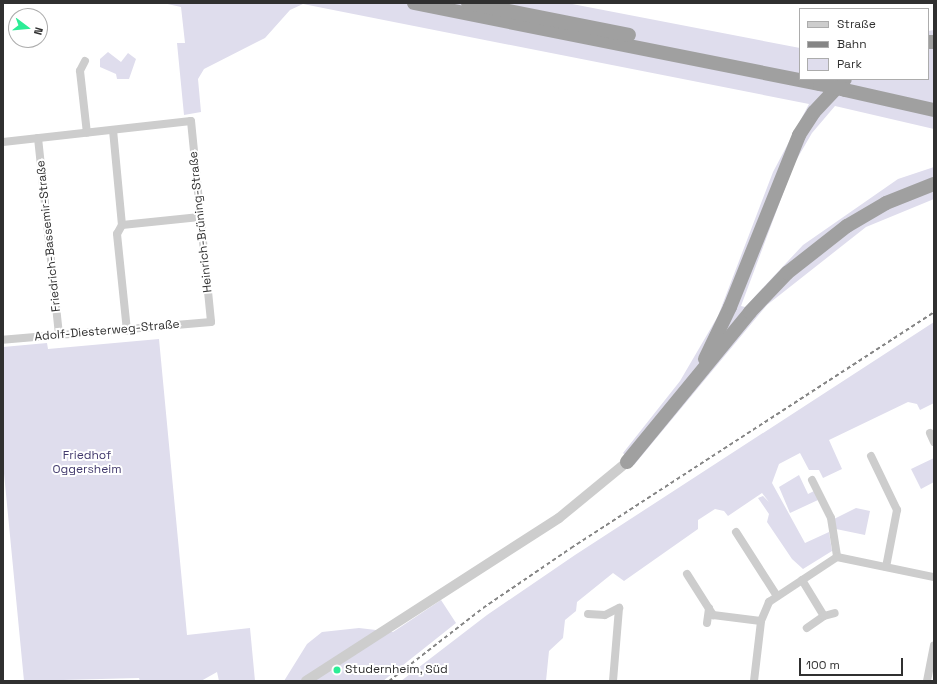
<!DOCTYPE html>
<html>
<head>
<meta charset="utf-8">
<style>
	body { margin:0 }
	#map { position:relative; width:937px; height:684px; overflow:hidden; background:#fff; font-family:"Space Grotesk",sans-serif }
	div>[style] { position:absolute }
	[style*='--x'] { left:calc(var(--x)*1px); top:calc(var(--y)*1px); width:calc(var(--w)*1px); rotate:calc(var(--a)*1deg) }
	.green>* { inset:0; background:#dfdded }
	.minor>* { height:8px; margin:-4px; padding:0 4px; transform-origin:4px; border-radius:4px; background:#cdcdcd }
	.tertiary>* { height:10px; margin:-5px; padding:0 5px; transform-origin:5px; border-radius:5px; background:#cdcdcd }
	.trunk>* { height:14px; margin:-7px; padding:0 7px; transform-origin:7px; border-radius:7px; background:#a0a0a0 }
	.rail>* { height:2px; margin-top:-1px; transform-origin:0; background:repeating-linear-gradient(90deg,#858585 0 4px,transparent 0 7px) }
	.trunk-bridge>* { height:14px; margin:-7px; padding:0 7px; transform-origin:7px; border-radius:7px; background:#a0a0a0 }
	.dots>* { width:11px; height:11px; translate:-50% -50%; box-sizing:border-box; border:2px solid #fff; border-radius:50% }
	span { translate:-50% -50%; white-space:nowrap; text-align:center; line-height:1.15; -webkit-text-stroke:4px #fff; paint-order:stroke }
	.street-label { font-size:12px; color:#303030 }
	.park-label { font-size:12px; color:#433b6e }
	.poi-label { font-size:12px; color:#303030 }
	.left { translate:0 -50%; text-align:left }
	.frame { position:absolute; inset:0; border:4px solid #303030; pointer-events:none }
	.legend { position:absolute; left:799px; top:8px; width:130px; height:72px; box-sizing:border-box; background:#fff; border:1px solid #acacac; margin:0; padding:5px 7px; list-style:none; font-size:12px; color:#303030 }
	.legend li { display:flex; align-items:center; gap:8px; height:20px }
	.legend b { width:20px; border:1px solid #acacac }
	.north { position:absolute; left:8px; top:8px; width:40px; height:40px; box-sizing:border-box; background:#fff; border:1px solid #acacac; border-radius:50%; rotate:106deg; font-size:11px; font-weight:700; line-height:16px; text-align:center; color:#303030 }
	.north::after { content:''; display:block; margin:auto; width:14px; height:18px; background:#2ced96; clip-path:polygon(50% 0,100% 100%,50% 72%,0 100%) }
	.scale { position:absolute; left:799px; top:658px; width:104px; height:18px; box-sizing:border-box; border:2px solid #303030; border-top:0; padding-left:5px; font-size:12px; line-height:14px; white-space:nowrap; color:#303030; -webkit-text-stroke:3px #fff; paint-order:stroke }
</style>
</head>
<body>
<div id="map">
	<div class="green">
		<i style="clip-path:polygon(163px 3px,567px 3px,800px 48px,800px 79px,928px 79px,928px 31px,934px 30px,934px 129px,835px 106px,812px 133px,794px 164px,741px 306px,745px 307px,803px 245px,898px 179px,934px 167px,934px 199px,866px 227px,767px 305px,634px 465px,623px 453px,680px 381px,718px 316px,773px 172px,809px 104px,303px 4px,290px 10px,265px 38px,204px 69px,198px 79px,201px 112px,184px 115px,177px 43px,185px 43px,181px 7px)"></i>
		<i style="clip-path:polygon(108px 52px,121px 62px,128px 53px,136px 59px,129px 79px,117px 79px,116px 74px,100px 67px,100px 59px)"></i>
		<i style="clip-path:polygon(934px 322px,934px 403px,920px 410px,917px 404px,908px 402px,829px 440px,842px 469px,823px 478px,819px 470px,809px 470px,800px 453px,779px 464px,772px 483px,805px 543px,829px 532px,832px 551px,803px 569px,792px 559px,767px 522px,769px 514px,758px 498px,763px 496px,769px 502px,762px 493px,728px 516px,724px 511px,715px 509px,698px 520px,698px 529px,624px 581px,613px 573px,577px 602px,576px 611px,565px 620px,563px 638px,549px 651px,546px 681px,401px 681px,487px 615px,575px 555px)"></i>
		<i style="clip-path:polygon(159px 339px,187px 635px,250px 628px,255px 681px,219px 681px,217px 672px,201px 681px,140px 681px,139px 678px,24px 681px,3px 463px,3px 347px,47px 343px,48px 349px)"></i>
		<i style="clip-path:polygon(934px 458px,934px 482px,921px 489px,911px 469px)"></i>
		<i style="clip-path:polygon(799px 475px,808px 494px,814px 491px,818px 500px,790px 513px,779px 487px)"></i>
		<i style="clip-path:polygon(856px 508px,870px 511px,865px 535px,836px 529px,834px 519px)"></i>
		<i style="clip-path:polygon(441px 600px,456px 623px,383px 681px,284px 681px,307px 644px,322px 632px,359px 628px,393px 632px)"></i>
	</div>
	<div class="minor">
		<i style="--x:85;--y:61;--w:11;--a:117"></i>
		<i style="--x:80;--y:71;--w:62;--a:83.6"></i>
		<i style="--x:113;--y:130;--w:95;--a:84.6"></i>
		<i style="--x:122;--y:225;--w:10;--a:119"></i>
		<i style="--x:117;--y:234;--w:97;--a:84.1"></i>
		<i style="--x:38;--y:138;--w:197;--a:83.9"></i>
		<i style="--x:3;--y:142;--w:189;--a:-6.4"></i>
		<i style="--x:191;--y:121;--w:202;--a:84.3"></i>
		<i style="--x:211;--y:322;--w:209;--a:175.1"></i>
		<i style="--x:122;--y:225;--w:78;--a:-5.9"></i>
		<i style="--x:930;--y:433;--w:10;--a:66"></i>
		<i style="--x:871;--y:456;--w:60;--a:64.3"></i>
		<i style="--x:897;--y:510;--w:58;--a:100.9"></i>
		<i style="--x:812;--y:480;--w:42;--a:63.4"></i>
		<i style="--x:831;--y:518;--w:39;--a:81"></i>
		<i style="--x:736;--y:532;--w:76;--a:57.4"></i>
		<i style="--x:687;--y:574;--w:49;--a:57.6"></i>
		<i style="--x:713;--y:615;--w:48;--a:7.1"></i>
		<i style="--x:802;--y:580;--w:42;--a:58.6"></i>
		<i style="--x:824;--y:616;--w:21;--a:145"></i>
		<i style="--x:588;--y:614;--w:17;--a:3"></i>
		<i style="--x:605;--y:615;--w:16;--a:-27"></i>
		<i style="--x:824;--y:616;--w:11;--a:-15"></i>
		<i style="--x:707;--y:623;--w:15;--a:-82"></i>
		<i style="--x:613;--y:681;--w:73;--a:-85.3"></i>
		<i style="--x:754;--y:681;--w:60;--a:-83.3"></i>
		<i style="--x:761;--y:621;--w:21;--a:-67"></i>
		<i style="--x:769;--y:602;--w:82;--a:-33.5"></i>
		<i style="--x:837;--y:557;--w:99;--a:11.7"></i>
		<i style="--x:927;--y:681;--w:36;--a:-79"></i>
	</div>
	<div class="tertiary">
		<i style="--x:306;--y:681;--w:301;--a:-32.8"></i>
		<i style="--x:559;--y:518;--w:88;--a:-39.5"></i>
	</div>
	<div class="trunk">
		<i style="--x:414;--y:3;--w:414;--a:11.3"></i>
		<i style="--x:468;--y:3;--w:164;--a:11.2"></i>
		<i style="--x:928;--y:42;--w:6;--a:0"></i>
		<i style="--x:845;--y:90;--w:91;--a:12.7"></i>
		<i style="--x:705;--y:359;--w:58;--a:-64.3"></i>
		<i style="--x:730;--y:307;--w:185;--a:-68.1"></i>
		<i style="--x:799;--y:135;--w:27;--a:-57"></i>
		<i style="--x:814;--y:112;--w:45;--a:-46.8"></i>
		<i style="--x:627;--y:462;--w:194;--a:-50.6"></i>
		<i style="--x:750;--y:312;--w:54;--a:-46.5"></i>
		<i style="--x:787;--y:273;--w:76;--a:-38.1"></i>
		<i style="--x:847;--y:226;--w:45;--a:-30.5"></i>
		<i style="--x:886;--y:203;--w:52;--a:-21.6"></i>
	</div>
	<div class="rail">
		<i style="--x:389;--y:681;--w:119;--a:-37.8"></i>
		<i style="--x:483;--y:608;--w:107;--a:-34.3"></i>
		<i style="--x:571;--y:548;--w:433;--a:-33"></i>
	</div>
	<div class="trunk-bridge">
		<i style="--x:820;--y:84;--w:26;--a:13"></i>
	</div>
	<div class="dots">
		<i style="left:337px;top:670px;background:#2ced96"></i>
	</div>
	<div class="street-label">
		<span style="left:201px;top:222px;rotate:-96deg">Heinrich-Brüning-Straße</span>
		<span style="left:49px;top:236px;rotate:-96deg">Friedrich-Bassemir-Straße</span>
		<span style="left:107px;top:331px;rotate:-5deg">Adolf-Diesterweg-Straße</span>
	</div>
	<div class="park-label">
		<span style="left:87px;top:463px">Friedhof<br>Oggersheim</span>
	</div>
	<div class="poi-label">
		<span class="left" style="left:345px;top:670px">Studernheim, Süd</span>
	</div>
	<div class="frame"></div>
	<ul class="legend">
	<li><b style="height:5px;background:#cdcdcd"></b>Straße</li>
	<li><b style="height:5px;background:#858585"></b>Bahn</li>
	<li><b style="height:11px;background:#dfdded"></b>Park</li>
	</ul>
	<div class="north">N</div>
	<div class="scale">100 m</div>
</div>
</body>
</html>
